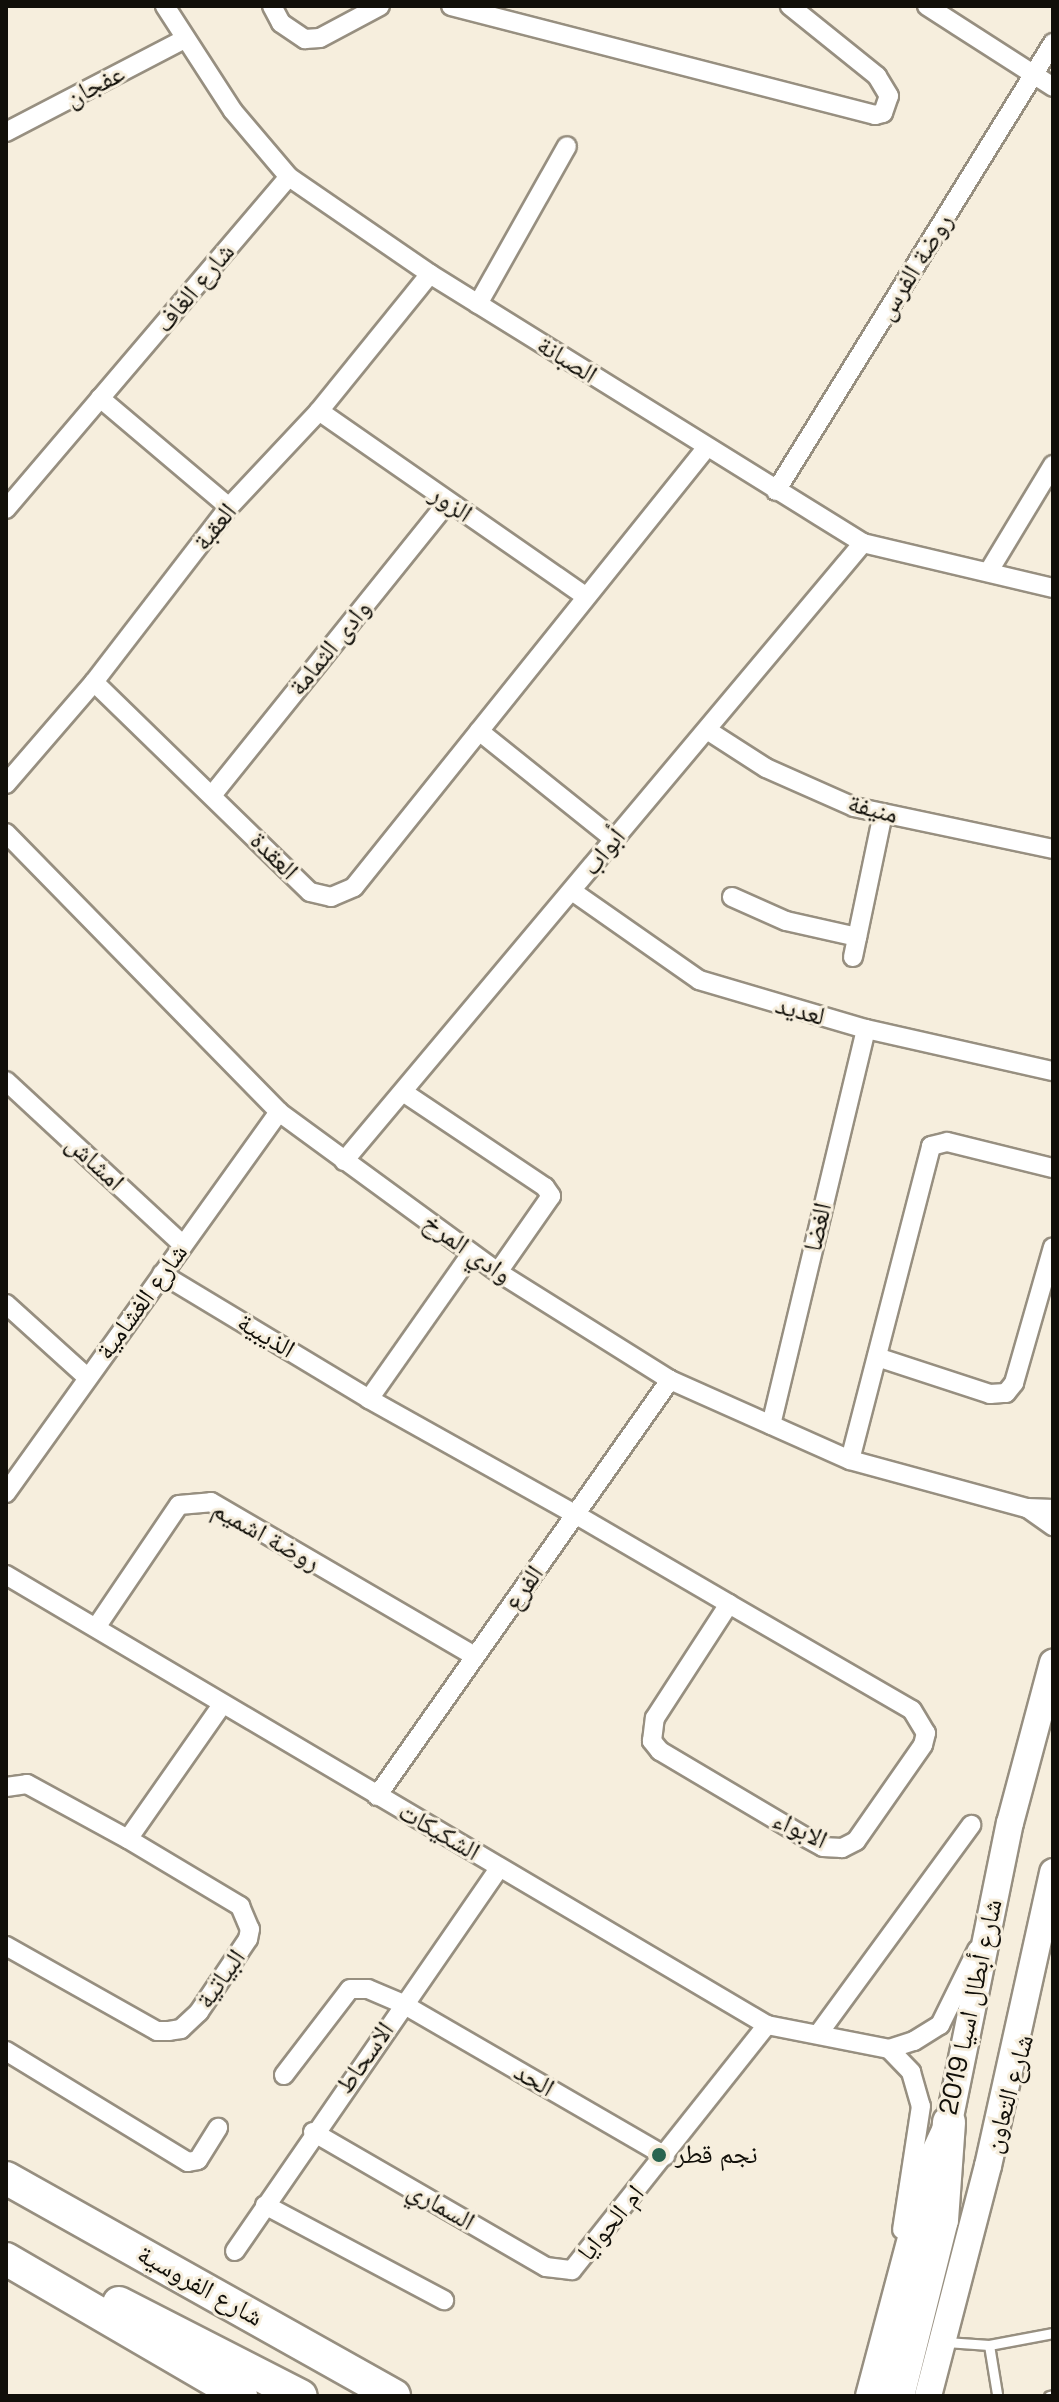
<!DOCTYPE html>
<html>
<head>
<meta charset="utf-8">
<style>
	body { margin:0 }
	#map { position:relative; width:1059px; height:2402px; overflow:hidden; background:#f6eedd; font-family:"Space Grotesk","Noto Naskh Arabic",sans-serif }
	div>[style] { position:absolute }
	[style*='--x'] { left:calc(var(--x)*1px); top:calc(var(--y)*1px); width:calc(var(--w)*1px); rotate:calc(var(--a)*1deg) }
	.roads { filter:drop-shadow(2px 0 #978f80) drop-shadow(-2px 0 #978f80) drop-shadow(0 2px #978f80) drop-shadow(0 -2px #978f80) }
	.service>* { height:9px; margin:-4.5px; padding:0 4.5px; transform-origin:4.5px; border-radius:4.5px; background:#fff }
	.minor>* { height:18px; margin:-9px; padding:0 9px; transform-origin:9px; border-radius:9px; background:#fff }
	.secondary>* { height:26px; margin:-13px; padding:0 13px; transform-origin:13px; border-radius:13px; background:#fff }
	.trunk>* { height:32px; margin:-16px; padding:0 16px; transform-origin:16px; border-radius:16px; background:#fff }
	.dots>* { width:22px; height:22px; translate:-50% -50%; box-sizing:border-box; border:4px solid #f6eedd; border-radius:50% }
	span { translate:-50% -50%; white-space:nowrap; text-align:center; line-height:1.15; -webkit-text-stroke:6px #f6eedd; paint-order:stroke }
	.street-label { font-size:26px; color:#110f09 }
	.poi-label { font-size:26px; color:#110f09 }
	.left { translate:0 -50%; text-align:left }
	.frame { position:absolute; inset:0; border:8px solid #110f09; pointer-events:none }
</style>
</head>
<body>
<div id="map">
	<div class="roads">
		<div class="service">
			<i style="--x:946;--y:2342;--w:43;--a:4"></i>
			<i style="--x:989;--y:2345;--w:65;--a:-10.6"></i>
			<i style="--x:989;--y:2345;--w:50;--a:80.7"></i>
			<i style="--x:1049;--y:2396;--w:4;--a:-14"></i>
		</div>
		<div class="minor">
			<i style="--x:165;--y:6;--w:125;--a:57.1"></i>
			<i style="--x:233;--y:111;--w:87;--a:49.7"></i>
			<i style="--x:289;--y:177;--w:171;--a:34.5"></i>
			<i style="--x:430;--y:274;--w:510;--a:31.85"></i>
			<i style="--x:863;--y:543;--w:195;--a:13.3"></i>
			<i style="--x:272;--y:6;--w:19;--a:62"></i>
			<i style="--x:281;--y:23;--w:29;--a:34"></i>
			<i style="--x:305;--y:39;--w:15;--a:-4"></i>
			<i style="--x:320;--y:38;--w:68;--a:-28.1"></i>
			<i style="--x:451;--y:6;--w:438;--a:14.4"></i>
			<i style="--x:875;--y:115;--w:8;--a:-14"></i>
			<i style="--x:883;--y:113;--w:18;--a:-71"></i>
			<i style="--x:889;--y:96;--w:23;--a:-121"></i>
			<i style="--x:877;--y:76;--w:112;--a:-141.2"></i>
			<i style="--x:927;--y:6;--w:150;--a:32.7"></i>
			<i style="--x:6;--y:132;--w:199;--a:-27.5"></i>
			<i style="--x:478;--y:304;--w:181;--a:-60.6"></i>
			<i style="--x:100;--y:398;--w:169;--a:40.2"></i>
			<i style="--x:319;--y:411;--w:323;--a:34.8"></i>
			<i style="--x:776;--y:491;--w:527;--a:-58.27"></i>
			<i style="--x:6;--y:509;--w:436;--a:-49.6"></i>
			<i style="--x:989;--y:571;--w:124;--a:-58.9"></i>
			<i style="--x:94;--y:682;--w:301;--a:44.2"></i>
			<i style="--x:310;--y:892;--w:22;--a:13"></i>
			<i style="--x:331;--y:897;--w:25;--a:-23"></i>
			<i style="--x:354;--y:887;--w:564;--a:-51.26"></i>
			<i style="--x:707;--y:730;--w:70;--a:32.8"></i>
			<i style="--x:766;--y:768;--w:96;--a:23.9"></i>
			<i style="--x:854;--y:807;--w:203;--a:11.9"></i>
			<i style="--x:479;--y:731;--w:173;--a:38.7"></i>
			<i style="--x:6;--y:784;--w:135;--a:-49.2"></i>
			<i style="--x:94;--y:682;--w:221;--a:-52.4"></i>
			<i style="--x:229;--y:507;--w:132;--a:-46.8"></i>
			<i style="--x:319;--y:411;--w:176;--a:-51"></i>
			<i style="--x:213;--y:794;--w:375;--a:-51.2"></i>
			<i style="--x:6;--y:833;--w:390;--a:45.6"></i>
			<i style="--x:279;--y:1112;--w:271;--a:36.2"></i>
			<i style="--x:498;--y:1272;--w:203;--a:32.1"></i>
			<i style="--x:670;--y:1380;--w:197;--a:24"></i>
			<i style="--x:850;--y:1460;--w:183;--a:15.2"></i>
			<i style="--x:1027;--y:1508;--w:26;--a:2"></i>
			<i style="--x:572;--y:891;--w:155;--a:35"></i>
			<i style="--x:699;--y:980;--w:174;--a:16.4"></i>
			<i style="--x:866;--y:1029;--w:192;--a:12.7"></i>
			<i style="--x:732;--y:897;--w:59;--a:24"></i>
			<i style="--x:786;--y:921;--w:73;--a:12.7"></i>
			<i style="--x:853;--y:957;--w:147;--a:-78.2"></i>
			<i style="--x:6;--y:1081;--w:241;--a:42.8"></i>
			<i style="--x:403;--y:1092;--w:171;--a:33.8"></i>
			<i style="--x:545;--y:1187;--w:11;--a:56"></i>
			<i style="--x:551;--y:1196;--w:93;--a:124.9"></i>
			<i style="--x:344;--y:1161;--w:807;--a:-49.98"></i>
			<i style="--x:162;--y:1274;--w:242;--a:31.1"></i>
			<i style="--x:369;--y:1399;--w:236;--a:29.2"></i>
			<i style="--x:575;--y:1514;--w:178;--a:30.3"></i>
			<i style="--x:729;--y:1604;--w:211;--a:30.1"></i>
			<i style="--x:912;--y:1710;--w:27;--a:59"></i>
			<i style="--x:926;--y:1733;--w:12;--a:104"></i>
			<i style="--x:923;--y:1745;--w:117;--a:124.9"></i>
			<i style="--x:856;--y:1841;--w:16;--a:153"></i>
			<i style="--x:842;--y:1848;--w:19;--a:-177"></i>
			<i style="--x:823;--y:1847;--w:21;--a:-151"></i>
			<i style="--x:805;--y:1837;--w:169;--a:-149.3"></i>
			<i style="--x:660;--y:1751;--w:13;--a:-129"></i>
			<i style="--x:652;--y:1741;--w:23;--a:-83"></i>
			<i style="--x:655;--y:1718;--w:136;--a:-57"></i>
			<i style="--x:6;--y:1304;--w:110;--a:42.1"></i>
			<i style="--x:877;--y:1357;--w:119;--a:18.1"></i>
			<i style="--x:990;--y:1394;--w:16;--a:-4"></i>
			<i style="--x:1006;--y:1393;--w:13;--a:-51"></i>
			<i style="--x:1014;--y:1383;--w:141;--a:-74"></i>
			<i style="--x:369;--y:1399;--w:177;--a:-54.9"></i>
			<i style="--x:771;--y:1425;--w:407;--a:-76.5"></i>
			<i style="--x:850;--y:1460;--w:324;--a:-75.5"></i>
			<i style="--x:931;--y:1146;--w:16;--a:-14"></i>
			<i style="--x:947;--y:1142;--w:109;--a:13.8"></i>
			<i style="--x:6;--y:1493;--w:469;--a:-54.4"></i>
			<i style="--x:1027;--y:1508;--w:32;--a:35"></i>
			<i style="--x:6;--y:1575;--w:884;--a:30.6"></i>
			<i style="--x:767;--y:2025;--w:124;--a:11.1"></i>
			<i style="--x:889;--y:2049;--w:26;--a:-18"></i>
			<i style="--x:914;--y:2041;--w:31;--a:-32"></i>
			<i style="--x:940;--y:2025;--w:84;--a:-63.7"></i>
			<i style="--x:97;--y:1626;--w:146;--a:-55.9"></i>
			<i style="--x:179;--y:1505;--w:32;--a:-5"></i>
			<i style="--x:211;--y:1502;--w:306;--a:30.3"></i>
			<i style="--x:6;--y:1787;--w:21;--a:-8"></i>
			<i style="--x:27;--y:1784;--w:115;--a:28.6"></i>
			<i style="--x:128;--y:1839;--w:131;--a:30.9"></i>
			<i style="--x:240;--y:1906;--w:25;--a:67"></i>
			<i style="--x:250;--y:1929;--w:10;--a:101"></i>
			<i style="--x:248;--y:1939;--w:88;--a:123.9"></i>
			<i style="--x:199;--y:2012;--w:25;--a:137"></i>
			<i style="--x:181;--y:2029;--w:12;--a:171"></i>
			<i style="--x:169;--y:2031;--w:12;--a:180"></i>
			<i style="--x:157;--y:2031;--w:173;--a:-150.6"></i>
			<i style="--x:377;--y:1796;--w:509;--a:-54.84"></i>
			<i style="--x:128;--y:1839;--w:164;--a:-55"></i>
			<i style="--x:819;--y:2033;--w:258;--a:-53.8"></i>
			<i style="--x:889;--y:2049;--w:32;--a:46"></i>
			<i style="--x:911;--y:2072;--w:35;--a:74"></i>
			<i style="--x:921;--y:2106;--w:125;--a:98.7"></i>
			<i style="--x:6;--y:2051;--w:213;--a:31.4"></i>
			<i style="--x:188;--y:2162;--w:10;--a:-11"></i>
			<i style="--x:198;--y:2160;--w:38;--a:-58"></i>
			<i style="--x:284;--y:2075;--w:108;--a:-52.5"></i>
			<i style="--x:350;--y:1989;--w:18;--a:0"></i>
			<i style="--x:368;--y:1989;--w:38;--a:23"></i>
			<i style="--x:403;--y:2004;--w:303;--a:30.1"></i>
			<i style="--x:313;--y:2132;--w:269;--a:30.1"></i>
			<i style="--x:546;--y:2267;--w:26;--a:7"></i>
			<i style="--x:572;--y:2270;--w:313;--a:-51.5"></i>
			<i style="--x:265;--y:2205;--w:203;--a:28"></i>
			<i style="--x:235;--y:2251;--w:465;--a:-55.4"></i>
		</div>
		<div class="secondary">
			<i style="--x:869;--y:2396;--w:248;--a:-75.1"></i>
			<i style="--x:933;--y:2156;--w:38;--a:-65"></i>
			<i style="--x:949;--y:2122;--w:305;--a:-78.5"></i>
			<i style="--x:1010;--y:1823;--w:166;--a:-75"></i>
			<i style="--x:928;--y:2396;--w:238;--a:-75.4"></i>
			<i style="--x:988;--y:2166;--w:301;--a:-77.5"></i>
		</div>
		<div class="trunk">
			<i style="--x:6;--y:2178;--w:445;--a:29.3"></i>
			<i style="--x:6;--y:2259;--w:272;--a:30.2"></i>
			<i style="--x:119;--y:2303;--w:204;--a:27.1"></i>
			<i style="--x:898;--y:2396;--w:181;--a:-76"></i>
			<i style="--x:942;--y:2220;--w:98;--a:-85.9"></i>
		</div>
	</div>
	<div class="dots">
		<i style="left:659px;top:2155px;background:#296550"></i>
	</div>
	<div class="street-label">
		<span style="left:95px;top:86px;rotate:-27deg">عفجان</span>
		<span style="left:915px;top:267px;rotate:-58deg">روضة الفرس</span>
		<span style="left:195px;top:288px;rotate:-50deg">شارع الغاف</span>
		<span style="left:567px;top:360px;rotate:32deg">الصبانة</span>
		<span style="left:451px;top:504px;rotate:34deg">الزور</span>
		<span style="left:215px;top:527px;rotate:-51deg">العقبة</span>
		<span style="left:330px;top:648px;rotate:-51deg">وادى الثمامة</span>
		<span style="left:873px;top:809px;rotate:15deg">منيفة</span>
		<span style="left:604px;top:852px;rotate:-51deg">أبواب</span>
		<span style="left:274px;top:856px;rotate:45deg">العقدة</span>
		<span style="left:800px;top:1011px;rotate:15deg">لعديد</span>
		<span style="left:95px;top:1163px;rotate:43deg">امشاش</span>
		<span style="left:818px;top:1227px;rotate:-77deg">الغضا</span>
		<span style="left:467px;top:1249px;rotate:35deg">وادي المرخ</span>
		<span style="left:142px;top:1302px;rotate:-54deg">شارع الغشامية</span>
		<span style="left:266px;top:1336px;rotate:31deg">الذيبية</span>
		<span style="left:266px;top:1536px;rotate:29deg">روضة اشميم</span>
		<span style="left:524px;top:1588px;rotate:-55deg">الفرع</span>
		<span style="left:800px;top:1830px;rotate:25deg">الابواء</span>
		<span style="left:439px;top:1832px;rotate:30deg">الشكيكات</span>
		<span style="left:221px;top:1979px;rotate:-55deg">البياتية</span>
		<span style="left:971px;top:2007px;rotate:-78deg">شارع أبطال اسيا 2019</span>
		<span style="left:365px;top:2058px;rotate:-55deg">الاسحاط</span>
		<span style="left:534px;top:2080px;rotate:30deg">الحد</span>
		<span style="left:1009px;top:2094px;rotate:-74deg">شارع التعاون</span>
		<span style="left:441px;top:2206px;rotate:30deg">السماري</span>
		<span style="left:611px;top:2223px;rotate:-51deg">ام الحوايا</span>
		<span style="left:200px;top:2286px;rotate:29deg">شارع الفروسية</span>
	</div>
	<div class="poi-label">
		<span class="left" style="left:675px;top:2155px">نجم قطر</span>
	</div>
	<div class="frame"></div>
</div>
</body>
</html>
